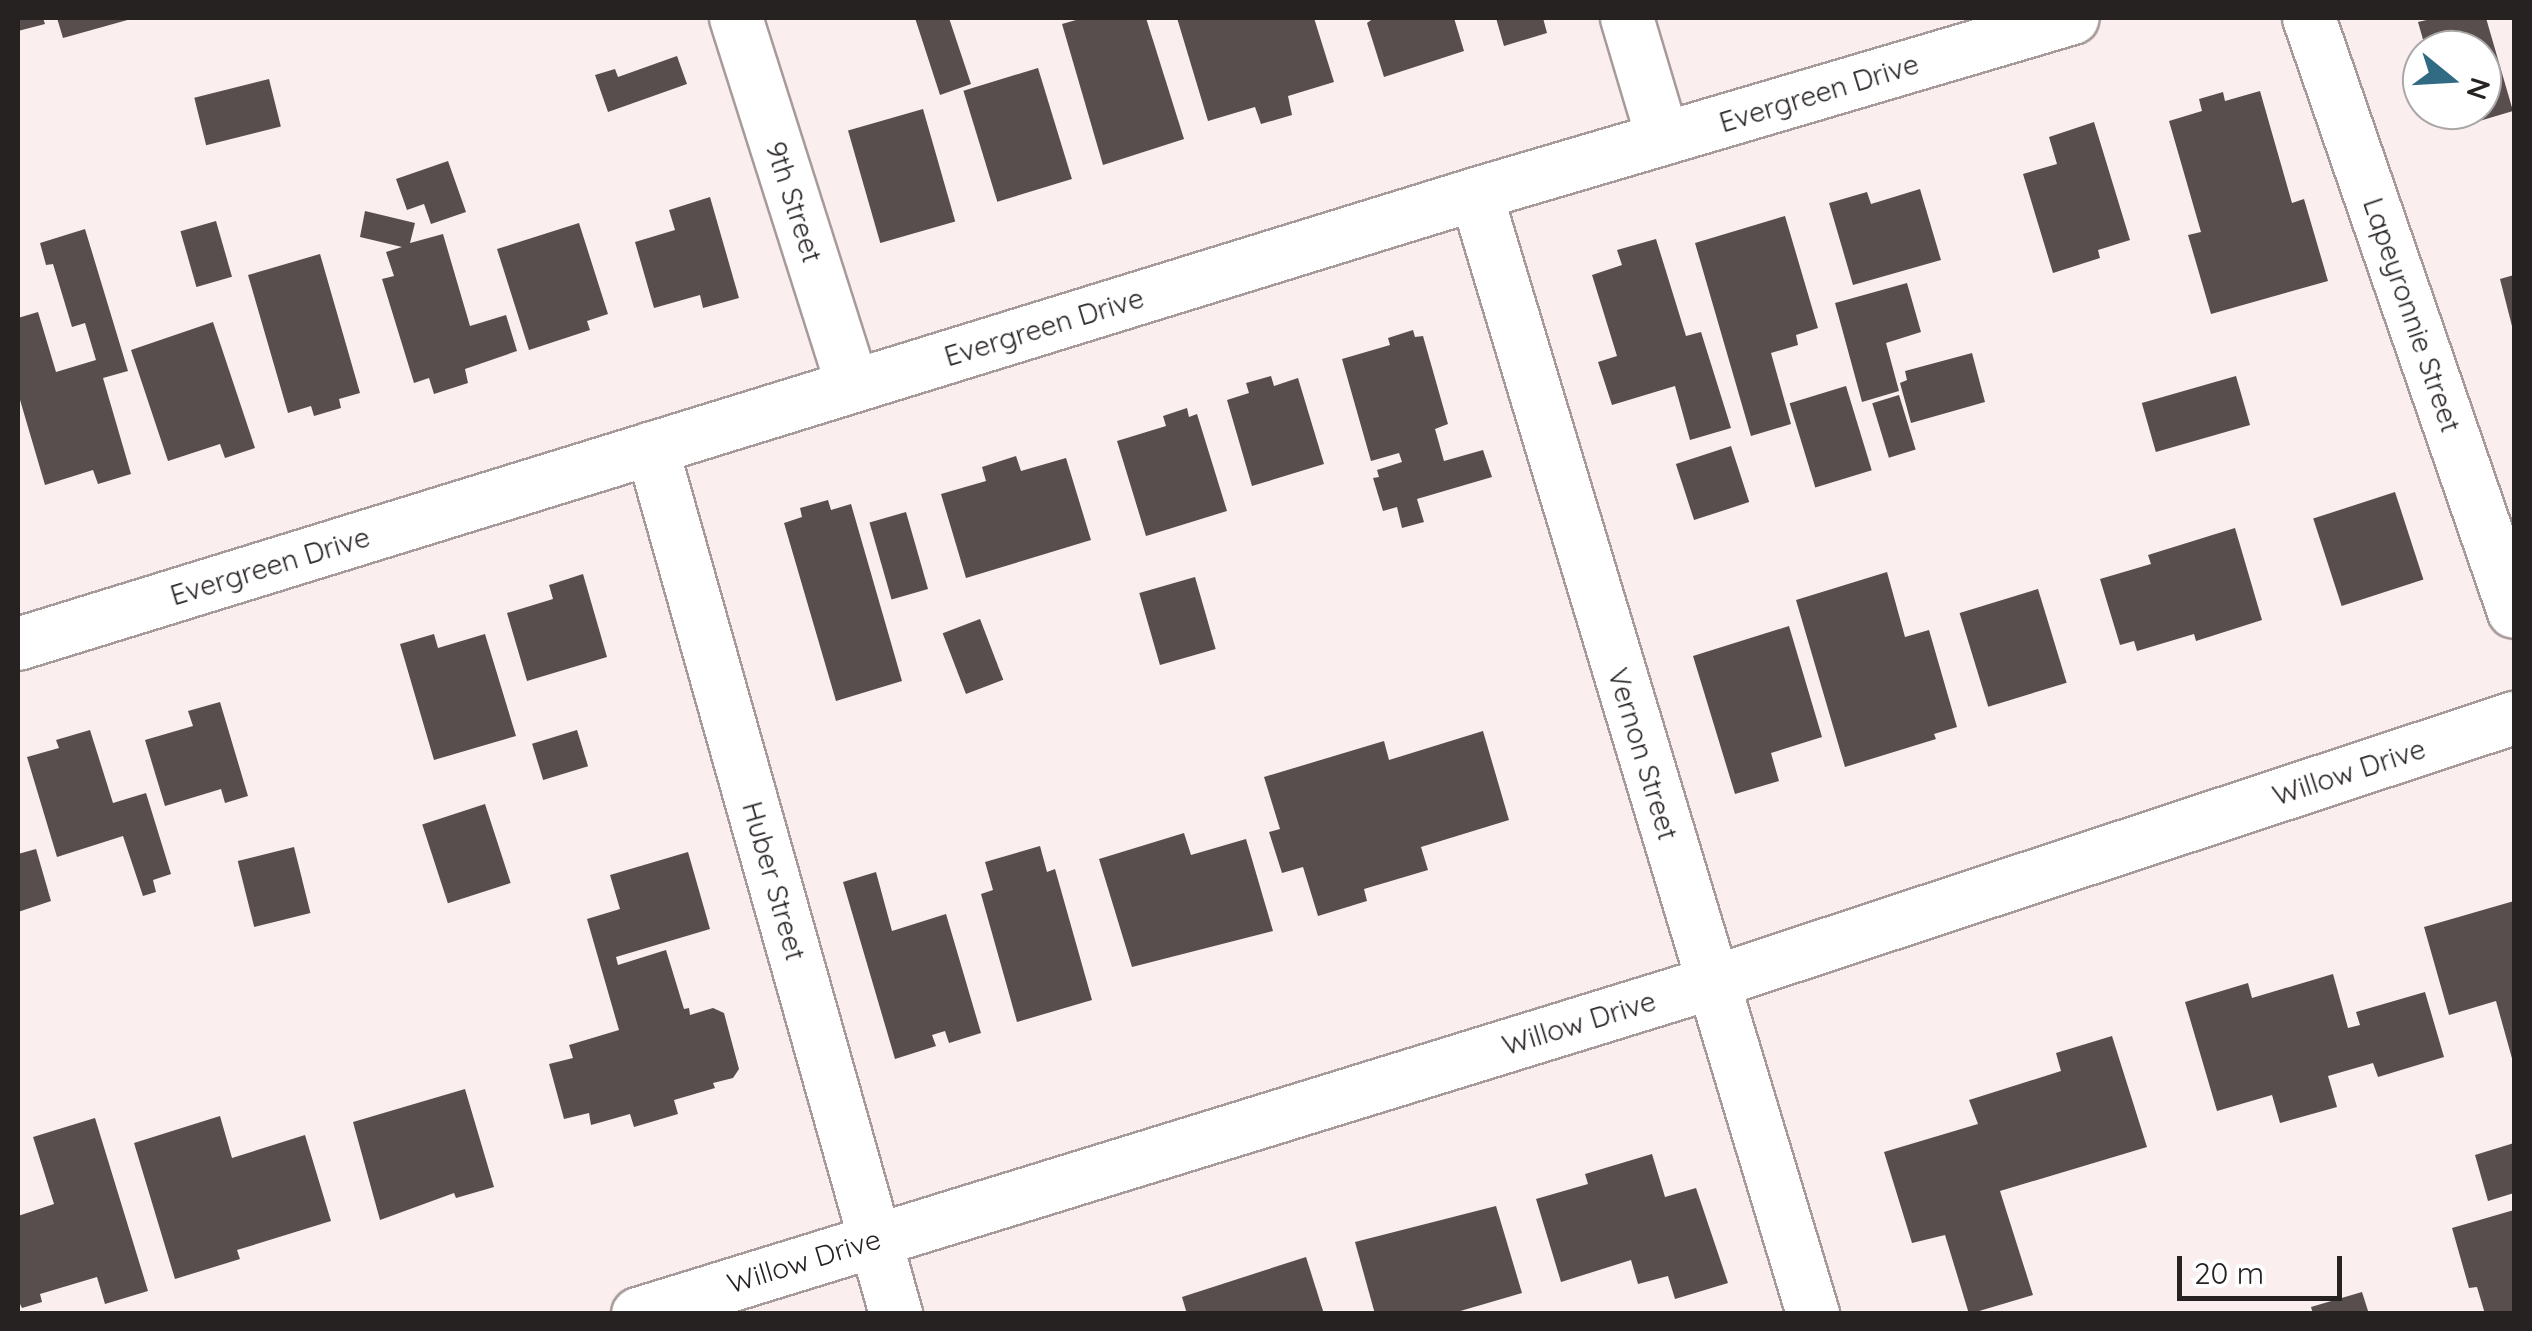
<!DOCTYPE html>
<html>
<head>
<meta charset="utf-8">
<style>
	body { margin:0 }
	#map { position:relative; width:2532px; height:1331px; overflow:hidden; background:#fbeeee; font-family:Quicksand,sans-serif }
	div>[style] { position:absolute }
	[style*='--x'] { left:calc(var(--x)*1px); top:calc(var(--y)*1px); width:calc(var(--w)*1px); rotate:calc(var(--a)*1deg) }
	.building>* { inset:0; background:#584e4e; transform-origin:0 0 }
	.roads { filter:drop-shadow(2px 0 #a69b9a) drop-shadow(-2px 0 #a69b9a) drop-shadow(0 2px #a69b9a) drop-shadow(0 -2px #a69b9a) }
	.street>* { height:52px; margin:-26px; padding:0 26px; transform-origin:26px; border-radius:26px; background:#fff }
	span { translate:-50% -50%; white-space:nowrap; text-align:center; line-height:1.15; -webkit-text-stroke:10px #fff; paint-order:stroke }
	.street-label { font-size:28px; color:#272222 }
	.frame { position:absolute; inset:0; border:20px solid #272222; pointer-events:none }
	.north { position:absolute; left:2402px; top:30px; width:100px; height:100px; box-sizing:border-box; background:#fff; border:2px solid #a9a7a7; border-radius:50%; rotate:108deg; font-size:28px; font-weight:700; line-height:40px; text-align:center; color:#272222 }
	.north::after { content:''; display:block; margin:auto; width:35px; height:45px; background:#316a83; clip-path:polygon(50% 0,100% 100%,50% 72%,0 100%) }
	.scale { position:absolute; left:2177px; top:1256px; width:165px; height:45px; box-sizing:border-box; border:5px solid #272222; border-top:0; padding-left:12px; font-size:30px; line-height:35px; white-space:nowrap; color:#272222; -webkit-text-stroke:8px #fff; paint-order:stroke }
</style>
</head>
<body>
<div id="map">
	<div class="building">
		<i style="clip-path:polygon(18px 18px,43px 18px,45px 24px,18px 31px)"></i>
		<i style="clip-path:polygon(57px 18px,131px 18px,131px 19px,63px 38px)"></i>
		<i style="clip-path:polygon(915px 18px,949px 18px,971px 84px,940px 95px)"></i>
		<i style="clip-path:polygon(1083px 18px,1146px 18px,1184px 139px,1103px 165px,1062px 24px)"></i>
		<i style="clip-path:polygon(1177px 18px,1314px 18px,1334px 82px,1288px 96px,1292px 115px,1261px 124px,1255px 107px,1208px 121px)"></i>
		<i style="clip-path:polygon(1374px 18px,1454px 18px,1464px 51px,1384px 77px,1367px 23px)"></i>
		<i style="clip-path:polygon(1496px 18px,1543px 18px,1547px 33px,1504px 46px)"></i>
		<i style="clip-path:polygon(2435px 18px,2486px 18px,2513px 111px,2449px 130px,2444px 110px,2482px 110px,2482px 50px,2426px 50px,2418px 22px)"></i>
		<i style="clip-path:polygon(677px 56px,687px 84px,608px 112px,595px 75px,615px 69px,618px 77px)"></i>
		<i style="left:1038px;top:68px;width:116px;height:78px;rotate:73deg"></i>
		<i style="left:269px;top:79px;width:49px;height:77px;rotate:76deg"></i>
		<i style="clip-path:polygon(2260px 91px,2292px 203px,2304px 199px,2328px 281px,2211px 314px,2188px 235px,2201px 232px,2169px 121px,2202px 111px,2199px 99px,2223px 92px,2225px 101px)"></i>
		<i style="left:923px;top:109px;width:117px;height:78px;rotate:74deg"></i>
		<i style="clip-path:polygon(2094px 122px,2130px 240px,2098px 250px,2100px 258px,2053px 273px,2023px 174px,2057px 164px,2049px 137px)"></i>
		<i style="clip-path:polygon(448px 161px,466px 212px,431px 224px,424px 204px,407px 210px,396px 179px)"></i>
		<i style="clip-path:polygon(1920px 189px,1941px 260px,1853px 285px,1829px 203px,1867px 192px,1871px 204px)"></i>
		<i style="clip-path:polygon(710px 197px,739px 298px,703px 308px,700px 295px,654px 308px,635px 242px,675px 230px,669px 210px)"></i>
		<i style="clip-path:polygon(365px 211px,415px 223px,410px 243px,443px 234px,470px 326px,506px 315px,517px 351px,465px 369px,468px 383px,434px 394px,429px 378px,414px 383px,382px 279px,394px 276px,386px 252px,402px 247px,360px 237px)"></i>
		<i style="clip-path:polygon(1785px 216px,1818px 328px,1796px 335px,1798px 345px,1771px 353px,1791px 424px,1751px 436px,1695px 243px)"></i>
		<i style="left:216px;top:221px;width:58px;height:37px;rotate:74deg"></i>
		<i style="clip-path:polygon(579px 223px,608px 314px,587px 321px,590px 330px,529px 350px,497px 249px)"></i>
		<i style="clip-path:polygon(85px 229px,128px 371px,103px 378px,131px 474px,98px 484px,93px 470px,45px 485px,18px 393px,18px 318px,38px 312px,56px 372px,96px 360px,85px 323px,72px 327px,53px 264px,46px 265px,40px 243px)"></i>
		<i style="clip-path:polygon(1656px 239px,1686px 336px,1701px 332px,1731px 428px,1690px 440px,1675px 386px,1612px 405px,1598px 362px,1617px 356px,1592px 275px,1622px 265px,1617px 250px)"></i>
		<i style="clip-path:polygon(320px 254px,360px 393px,339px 399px,341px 408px,314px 416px,311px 406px,288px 413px,248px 275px)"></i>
		<i style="clip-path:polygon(2514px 275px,2514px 334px,2500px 279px)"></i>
		<i style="clip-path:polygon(1907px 283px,1921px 332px,1886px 343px,1899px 391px,1862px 402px,1835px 303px)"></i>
		<i style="clip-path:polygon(213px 322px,255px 448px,225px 458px,220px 444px,168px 461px,131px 350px)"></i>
		<i style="clip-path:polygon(1413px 330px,1415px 337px,1423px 336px,1448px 424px,1435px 429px,1444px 461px,1483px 450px,1492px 477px,1417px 499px,1424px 522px,1402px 528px,1397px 507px,1383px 511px,1373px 478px,1379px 477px,1377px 470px,1402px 462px,1399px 453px,1371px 461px,1342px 359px,1390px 345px,1388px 338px)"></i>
		<i style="clip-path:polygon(1972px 353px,1985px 402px,1911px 423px,1900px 383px,1907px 380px,1905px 371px)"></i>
		<i style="clip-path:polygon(1271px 376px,1274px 386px,1298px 378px,1324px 464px,1252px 486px,1227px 400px,1249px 393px,1246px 383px)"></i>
		<i style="left:2236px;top:376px;width:51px;height:98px;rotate:74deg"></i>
		<i style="left:1846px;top:386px;width:88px;height:59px;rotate:73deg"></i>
		<i style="left:1899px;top:395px;width:57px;height:28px;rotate:73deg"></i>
		<i style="clip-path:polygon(1187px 408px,1189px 417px,1197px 414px,1227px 511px,1146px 536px,1117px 441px,1166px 426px,1163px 416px)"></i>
		<i style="left:1731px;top:446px;width:59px;height:58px;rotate:72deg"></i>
		<i style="clip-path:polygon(1016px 456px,1021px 471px,1066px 458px,1091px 540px,966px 578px,941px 494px,986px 481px,982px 467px)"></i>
		<i style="left:2395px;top:492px;width:92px;height:86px;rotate:72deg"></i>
		<i style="clip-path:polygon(828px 500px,831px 510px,851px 504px,902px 681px,836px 701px,784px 523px,802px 517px,800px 508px)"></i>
		<i style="left:906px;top:512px;width:80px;height:38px;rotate:74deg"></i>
		<i style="clip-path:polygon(2235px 528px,2262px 620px,2196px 641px,2194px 634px,2137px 651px,2134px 641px,2120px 645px,2100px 579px,2151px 564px,2148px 555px)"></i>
		<i style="clip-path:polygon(1887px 572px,1905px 637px,1929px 630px,1957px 727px,1934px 734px,1936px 739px,1845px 767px,1796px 600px)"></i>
		<i style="clip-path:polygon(583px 574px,607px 657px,527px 681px,507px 613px,553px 599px,549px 585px)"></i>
		<i style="left:1195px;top:577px;width:75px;height:58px;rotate:74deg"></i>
		<i style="left:2038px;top:589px;width:98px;height:82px;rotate:73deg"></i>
		<i style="left:980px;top:619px;width:65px;height:40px;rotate:69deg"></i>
		<i style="clip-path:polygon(1789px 626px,1822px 737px,1771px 753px,1779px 781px,1735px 794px,1693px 656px)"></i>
		<i style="clip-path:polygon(434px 634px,438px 648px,485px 634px,516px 736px,434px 760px,400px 644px)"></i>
		<i style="clip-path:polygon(220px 702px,248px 796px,225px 803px,221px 789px,165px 806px,145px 740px,193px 726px,188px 711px)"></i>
		<i style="clip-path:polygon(90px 730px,113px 803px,146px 793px,171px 874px,153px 880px,156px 892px,143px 896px,123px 836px,57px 857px,27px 757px,59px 748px,56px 740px)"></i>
		<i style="left:577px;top:730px;width:38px;height:47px;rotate:73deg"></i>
		<i style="clip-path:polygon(1483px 731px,1509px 820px,1421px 847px,1428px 870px,1364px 889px,1367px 901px,1318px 916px,1303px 867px,1282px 873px,1269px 832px,1280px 829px,1264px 777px,1384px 741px,1389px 760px)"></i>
		<i style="left:485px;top:804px;width:83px;height:66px;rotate:72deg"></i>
		<i style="clip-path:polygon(1184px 833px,1191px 855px,1246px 839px,1273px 931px,1132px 967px,1099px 859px)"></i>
		<i style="clip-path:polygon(1040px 846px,1047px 872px,1055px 869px,1092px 1000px,1017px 1022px,981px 894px,993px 890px,985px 862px)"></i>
		<i style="left:294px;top:847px;width:68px;height:58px;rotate:76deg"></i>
		<i style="clip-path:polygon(36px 849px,51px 901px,18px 912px,18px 854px)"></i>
		<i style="clip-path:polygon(688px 852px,710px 929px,616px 957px,618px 965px,666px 950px,684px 1009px,689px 1008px,690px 1015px,713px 1008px,724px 1013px,739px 1069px,733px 1078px,713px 1083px,715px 1088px,674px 1100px,678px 1114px,634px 1127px,630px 1114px,591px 1125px,589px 1113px,564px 1119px,549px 1064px,573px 1058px,569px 1045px,619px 1030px,587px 919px,620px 909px,610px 875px)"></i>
		<i style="clip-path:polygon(876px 872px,892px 931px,946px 914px,981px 1033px,949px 1043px,945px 1031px,932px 1035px,936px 1046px,895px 1059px,843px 882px)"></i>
		<i style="clip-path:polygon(2514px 901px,2514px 1062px,2513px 1062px,2496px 1001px,2449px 1015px,2424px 927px)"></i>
		<i style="clip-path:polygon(2333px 974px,2348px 1028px,2360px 1025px,2356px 1012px,2425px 992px,2444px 1057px,2378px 1077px,2373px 1063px,2328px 1076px,2337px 1107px,2280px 1123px,2272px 1095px,2217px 1111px,2185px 1002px,2248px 983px,2252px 998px)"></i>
		<i style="clip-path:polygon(2112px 1036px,2147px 1147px,2000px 1191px,2033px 1295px,1969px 1314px,1945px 1235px,1912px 1243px,1884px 1152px,1978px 1124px,1969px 1100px,2061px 1071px,2056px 1053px)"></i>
		<i style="clip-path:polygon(465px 1089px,494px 1187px,456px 1198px,454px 1193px,380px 1220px,353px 1122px)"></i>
		<i style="clip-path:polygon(220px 1116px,232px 1158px,305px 1135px,331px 1221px,237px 1250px,240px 1259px,175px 1279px,134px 1143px)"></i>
		<i style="clip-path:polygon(95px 1118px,148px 1291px,105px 1304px,97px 1277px,40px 1294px,42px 1302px,22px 1308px,18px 1300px,18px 1216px,54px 1204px,33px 1137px)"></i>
		<i style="clip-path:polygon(2514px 1143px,2514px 1193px,2488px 1201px,2475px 1155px)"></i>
		<i style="clip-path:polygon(1652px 1154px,1665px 1197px,1696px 1188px,1728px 1283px,1675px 1299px,1668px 1276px,1638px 1284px,1631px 1260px,1561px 1282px,1536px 1199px,1588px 1184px,1585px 1174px)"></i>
		<i style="clip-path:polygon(1496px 1206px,1522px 1293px,1450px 1314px,1375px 1314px,1355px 1242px)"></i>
		<i style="clip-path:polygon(2514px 1210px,2514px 1314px,2485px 1314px,2477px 1287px,2469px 1288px,2452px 1228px)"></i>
		<i style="clip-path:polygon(1306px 1257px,1324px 1314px,1187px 1314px,1182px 1297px)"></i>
		<i style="clip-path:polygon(2362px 1292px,2369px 1314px,2313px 1314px,2311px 1307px)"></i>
	</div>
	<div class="roads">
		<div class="street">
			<i style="--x:736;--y:18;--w:386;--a:72.4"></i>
			<i style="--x:1627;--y:18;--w:126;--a:73.4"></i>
			<i style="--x:2309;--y:18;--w:628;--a:70.96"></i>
			<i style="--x:1476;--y:194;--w:1170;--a:73.25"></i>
			<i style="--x:652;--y:448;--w:900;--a:74.26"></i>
			<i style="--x:18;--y:644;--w:1526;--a:-17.15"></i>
			<i style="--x:1476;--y:194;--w:622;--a:-16.43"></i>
			<i style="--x:638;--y:1314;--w:1123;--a:-17.14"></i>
			<i style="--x:1711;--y:983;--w:846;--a:-18.26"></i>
		</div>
	</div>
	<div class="street-label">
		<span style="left:1819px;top:93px;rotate:-17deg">Evergreen Drive</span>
		<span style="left:794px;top:202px;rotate:72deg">9th Street</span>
		<span style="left:2412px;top:315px;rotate:71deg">Lapeyronnie Street</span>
		<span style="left:1044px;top:327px;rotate:-17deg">Evergreen Drive</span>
		<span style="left:270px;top:566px;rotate:-17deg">Evergreen Drive</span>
		<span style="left:1643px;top:754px;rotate:73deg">Vernon Street</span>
		<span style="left:2349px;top:772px;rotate:-18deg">Willow Drive</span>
		<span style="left:774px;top:881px;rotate:74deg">Huber Street</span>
		<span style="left:1579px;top:1023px;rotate:-17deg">Willow Drive</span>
		<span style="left:804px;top:1261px;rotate:-17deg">Willow Drive</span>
	</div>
	<div class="frame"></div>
	<div class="north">N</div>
	<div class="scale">20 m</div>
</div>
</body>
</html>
